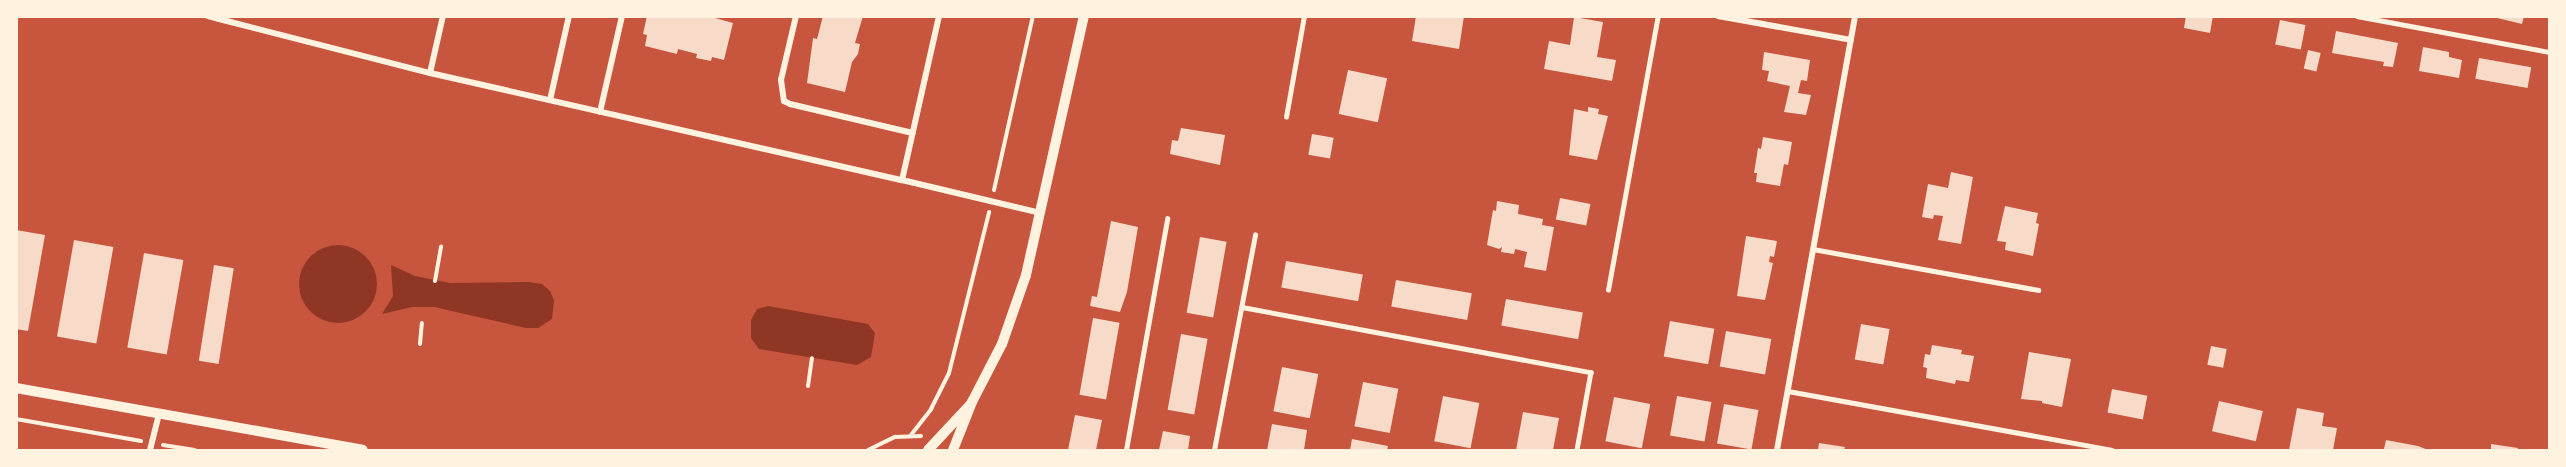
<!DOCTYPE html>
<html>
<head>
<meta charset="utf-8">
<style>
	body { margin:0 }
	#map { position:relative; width:2566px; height:467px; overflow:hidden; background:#c8553d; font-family:Lato,sans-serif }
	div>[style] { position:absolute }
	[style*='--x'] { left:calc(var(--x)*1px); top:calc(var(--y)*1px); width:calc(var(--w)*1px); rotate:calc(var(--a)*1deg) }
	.water>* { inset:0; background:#8f3625 }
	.round { border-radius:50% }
	.building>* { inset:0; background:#f7dbc8; transform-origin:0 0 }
	.path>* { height:4px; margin:-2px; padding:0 2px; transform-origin:2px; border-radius:2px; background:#fff3e0 }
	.service>* { height:4.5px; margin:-2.25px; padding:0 2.25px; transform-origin:2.25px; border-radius:2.25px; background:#fff3e0 }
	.minor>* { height:6px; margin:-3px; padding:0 3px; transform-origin:3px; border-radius:3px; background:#fff3e0 }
	.tertiary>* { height:10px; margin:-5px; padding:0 5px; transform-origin:5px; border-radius:5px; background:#fff3e0 }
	span { translate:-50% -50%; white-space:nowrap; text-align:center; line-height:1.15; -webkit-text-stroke:6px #fff3e0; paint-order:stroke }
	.frame { position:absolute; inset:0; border:18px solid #fff3e0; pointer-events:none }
</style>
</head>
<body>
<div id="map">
	<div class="water">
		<i class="round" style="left:299px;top:245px;width:78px;height:78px"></i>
		<i style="clip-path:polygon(391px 265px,415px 276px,450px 283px,529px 282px,542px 284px,550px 291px,554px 300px,552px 319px,538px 328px,526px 328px,434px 307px,412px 307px,382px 314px,393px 296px)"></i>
		<i style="clip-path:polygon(768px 306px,868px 324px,875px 333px,871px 357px,857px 365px,759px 349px,751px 338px,751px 320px,757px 309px)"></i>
	</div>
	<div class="building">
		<i style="clip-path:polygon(647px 16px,708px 16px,733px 23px,724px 60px,712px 57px,711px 61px,696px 58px,697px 54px,678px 49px,677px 54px,645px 46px,647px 35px,643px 34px)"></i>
		<i style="clip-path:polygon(823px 16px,863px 16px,855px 43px,860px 44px,858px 54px,852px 62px,845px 92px,807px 83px,813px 38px,817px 39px)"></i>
		<i style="clip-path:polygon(1416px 16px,1464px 16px,1459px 49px,1412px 41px)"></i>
		<i style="clip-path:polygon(2186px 16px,2213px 16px,2210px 33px,2184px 28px)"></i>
		<i style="clip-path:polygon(2489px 16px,2524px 16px,2522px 24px)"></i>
		<i style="clip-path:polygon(1574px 17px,1603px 22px,1597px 57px,1616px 60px,1612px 81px,1544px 69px,1549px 41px,1570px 45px)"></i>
		<i style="left:2280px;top:20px;width:26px;height:25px;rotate:11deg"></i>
		<i style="clip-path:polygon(2336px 31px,2398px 43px,2393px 67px,2383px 66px,2384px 62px,2332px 53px)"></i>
		<i style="clip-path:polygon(2423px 47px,2449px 52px,2449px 57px,2462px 60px,2459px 78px,2419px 71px)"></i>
		<i style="left:2308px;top:50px;width:13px;height:19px;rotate:13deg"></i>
		<i style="clip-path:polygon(1764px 52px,1810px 60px,1807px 81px,1801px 80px,1798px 93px,1811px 95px,1806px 115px,1784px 112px,1790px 86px,1767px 81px,1769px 71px,1762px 70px)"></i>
		<i style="left:2479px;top:58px;width:53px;height:21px;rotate:10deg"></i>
		<i style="left:1348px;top:70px;width:40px;height:45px;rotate:12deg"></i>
		<i style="clip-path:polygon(1588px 107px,1599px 109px,1598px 114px,1608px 116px,1597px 160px,1569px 155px,1574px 109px,1588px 112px)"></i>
		<i style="clip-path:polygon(1181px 128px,1225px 135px,1220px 165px,1170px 154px,1172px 140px,1178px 141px)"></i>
		<i style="left:1312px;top:134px;width:22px;height:21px;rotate:10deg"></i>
		<i style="clip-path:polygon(1763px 137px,1792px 142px,1788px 165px,1784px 164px,1780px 186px,1756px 182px,1757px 173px,1754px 173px,1758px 148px,1761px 149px)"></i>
		<i style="clip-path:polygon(1951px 172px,1973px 177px,1961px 244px,1938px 240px,1943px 216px,1934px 215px,1933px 219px,1922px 217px,1928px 184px,1948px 188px)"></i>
		<i style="left:1560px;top:198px;width:31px;height:22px;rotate:11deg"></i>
		<i style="clip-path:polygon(1497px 201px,1519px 205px,1518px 214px,1543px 219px,1542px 225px,1554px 227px,1546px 271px,1524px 267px,1527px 252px,1515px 249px,1514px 254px,1501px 252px,1502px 247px,1499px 249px,1487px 245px,1493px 210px,1496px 211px)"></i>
		<i style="clip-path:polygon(2005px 206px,2038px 213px,2036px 223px,2039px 224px,2033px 256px,2005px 250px,2006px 242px,1997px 241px)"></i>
		<i style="clip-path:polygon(1111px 221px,1138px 227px,1127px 292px,1120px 312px,1090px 306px,1092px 296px,1097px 297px)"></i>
		<i style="clip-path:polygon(16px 230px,45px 235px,28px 331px,16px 329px)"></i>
		<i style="clip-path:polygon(1746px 236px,1777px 241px,1774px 257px,1770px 256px,1769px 262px,1773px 263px,1765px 300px,1737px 296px)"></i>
		<i style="left:1200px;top:237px;width:27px;height:77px;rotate:10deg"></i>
		<i style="left:74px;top:240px;width:40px;height:98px;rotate:10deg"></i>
		<i style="left:144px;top:253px;width:40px;height:96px;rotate:10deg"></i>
		<i style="left:1286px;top:261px;width:78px;height:27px;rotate:10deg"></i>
		<i style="left:214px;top:265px;width:20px;height:97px;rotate:9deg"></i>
		<i style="left:1396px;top:280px;width:77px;height:27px;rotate:10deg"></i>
		<i style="left:1506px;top:299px;width:78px;height:27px;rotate:10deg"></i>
		<i style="left:1093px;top:318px;width:27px;height:78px;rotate:10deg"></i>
		<i style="left:1670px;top:321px;width:45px;height:36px;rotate:10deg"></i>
		<i style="left:1861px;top:324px;width:29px;height:36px;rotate:10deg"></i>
		<i style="left:1726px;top:331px;width:46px;height:36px;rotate:10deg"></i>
		<i style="left:1181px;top:334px;width:27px;height:77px;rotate:10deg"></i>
		<i style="clip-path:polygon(1932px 345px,1962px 350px,1961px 354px,1974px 356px,1969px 382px,1956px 380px,1955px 384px,1926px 378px,1927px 368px,1923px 367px,1925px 354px,1930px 355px)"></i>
		<i style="left:2211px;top:346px;width:16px;height:19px;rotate:11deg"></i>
		<i style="clip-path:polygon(2029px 352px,2071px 359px,2062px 407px,2042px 403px,2042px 401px,2021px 399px)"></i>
		<i style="left:1282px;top:367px;width:37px;height:45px;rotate:11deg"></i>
		<i style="left:1363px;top:382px;width:36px;height:45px;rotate:11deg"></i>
		<i style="left:2112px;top:389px;width:36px;height:24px;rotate:11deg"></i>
		<i style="left:1443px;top:396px;width:37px;height:46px;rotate:11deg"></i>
		<i style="left:1677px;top:396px;width:35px;height:40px;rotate:10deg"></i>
		<i style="left:1614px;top:397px;width:37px;height:45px;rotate:11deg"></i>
		<i style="left:2219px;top:401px;width:45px;height:31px;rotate:13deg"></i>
		<i style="left:1724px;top:404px;width:35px;height:40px;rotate:10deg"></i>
		<i style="clip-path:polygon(2297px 408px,2324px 413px,2322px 426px,2337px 428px,2333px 450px,2289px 450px)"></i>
		<i style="clip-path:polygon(1523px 412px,1559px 418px,1553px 450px,1516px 450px)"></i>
		<i style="clip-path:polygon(1075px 415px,1102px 420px,1096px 450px,1068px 450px)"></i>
		<i style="clip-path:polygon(1272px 424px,1307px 430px,1304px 450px,1267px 450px)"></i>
		<i style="clip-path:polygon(1163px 431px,1190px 436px,1188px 450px,1159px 450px)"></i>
		<i style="clip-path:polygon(1352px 439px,1388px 446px,1387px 450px,1350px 450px)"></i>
		<i style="clip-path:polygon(2386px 440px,2418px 446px,2428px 450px,2381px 450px,2384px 449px)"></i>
		<i style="clip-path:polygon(1819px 443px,1845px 447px,1844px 450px,1818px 450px)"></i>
		<i style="clip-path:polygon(2491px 444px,2518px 448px,2517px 450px,2491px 450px)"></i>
	</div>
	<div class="path">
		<i style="--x:994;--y:190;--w:178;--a:-77.4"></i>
		<i style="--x:435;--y:281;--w:35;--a:-80"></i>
		<i style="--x:420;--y:344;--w:21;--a:-85"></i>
		<i style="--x:808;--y:386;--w:28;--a:-82"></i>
		<i style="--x:16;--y:419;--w:127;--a:10"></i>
		<i style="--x:911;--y:435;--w:33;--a:-52"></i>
		<i style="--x:931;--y:409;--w:40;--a:-63.4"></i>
		<i style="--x:949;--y:373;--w:166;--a:-76"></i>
		<i style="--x:163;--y:445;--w:32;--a:9"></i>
		<i style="--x:868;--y:450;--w:30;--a:-26"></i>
		<i style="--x:895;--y:437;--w:26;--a:-2"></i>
	</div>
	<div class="service">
		<i style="--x:2357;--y:16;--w:196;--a:10.6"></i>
		<i style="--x:1286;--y:117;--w:103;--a:-79.9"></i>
		<i style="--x:1813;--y:249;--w:229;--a:10.3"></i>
		<i style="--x:1608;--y:290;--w:279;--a:-79.7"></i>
		<i style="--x:1242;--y:307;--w:355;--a:10.6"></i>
		<i style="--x:1591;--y:372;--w:79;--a:100.2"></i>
		<i style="--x:1788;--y:391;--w:329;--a:10.3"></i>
		<i style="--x:1126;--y:450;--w:235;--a:-79.9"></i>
		<i style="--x:1214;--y:450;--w:219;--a:-79.2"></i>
	</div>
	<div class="minor">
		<i style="--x:208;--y:16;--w:11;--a:15"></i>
		<i style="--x:219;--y:19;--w:3;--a:-90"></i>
		<i style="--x:796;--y:16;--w:66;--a:103.2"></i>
		<i style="--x:781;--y:80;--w:21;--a:82"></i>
		<i style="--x:784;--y:101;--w:7;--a:27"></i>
		<i style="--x:790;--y:104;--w:126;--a:13.3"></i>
		<i style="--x:939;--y:16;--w:168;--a:102.7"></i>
		<i style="--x:902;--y:180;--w:142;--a:13.4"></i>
		<i style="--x:1718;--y:16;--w:135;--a:10.2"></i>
		<i style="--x:219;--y:19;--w:218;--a:14.4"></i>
		<i style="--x:430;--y:73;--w:484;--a:12.8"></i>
		<i style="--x:430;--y:73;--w:58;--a:-77.2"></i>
		<i style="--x:550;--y:100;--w:86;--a:-77.3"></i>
		<i style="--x:600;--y:112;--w:98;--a:-77.1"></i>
		<i style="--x:150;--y:450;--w:38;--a:-76"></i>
		<i style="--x:1777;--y:450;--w:441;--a:-79.8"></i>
	</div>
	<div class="tertiary">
		<i style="--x:16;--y:388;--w:352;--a:10.1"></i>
		<i style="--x:928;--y:450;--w:62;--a:-47"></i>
		<i style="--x:953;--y:450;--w:52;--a:-68.4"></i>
		<i style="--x:972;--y:402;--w:65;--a:-62.7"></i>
		<i style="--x:1002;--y:344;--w:73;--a:-70.8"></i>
		<i style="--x:1026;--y:275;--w:265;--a:-77.4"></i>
	</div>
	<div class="frame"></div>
</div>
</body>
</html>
